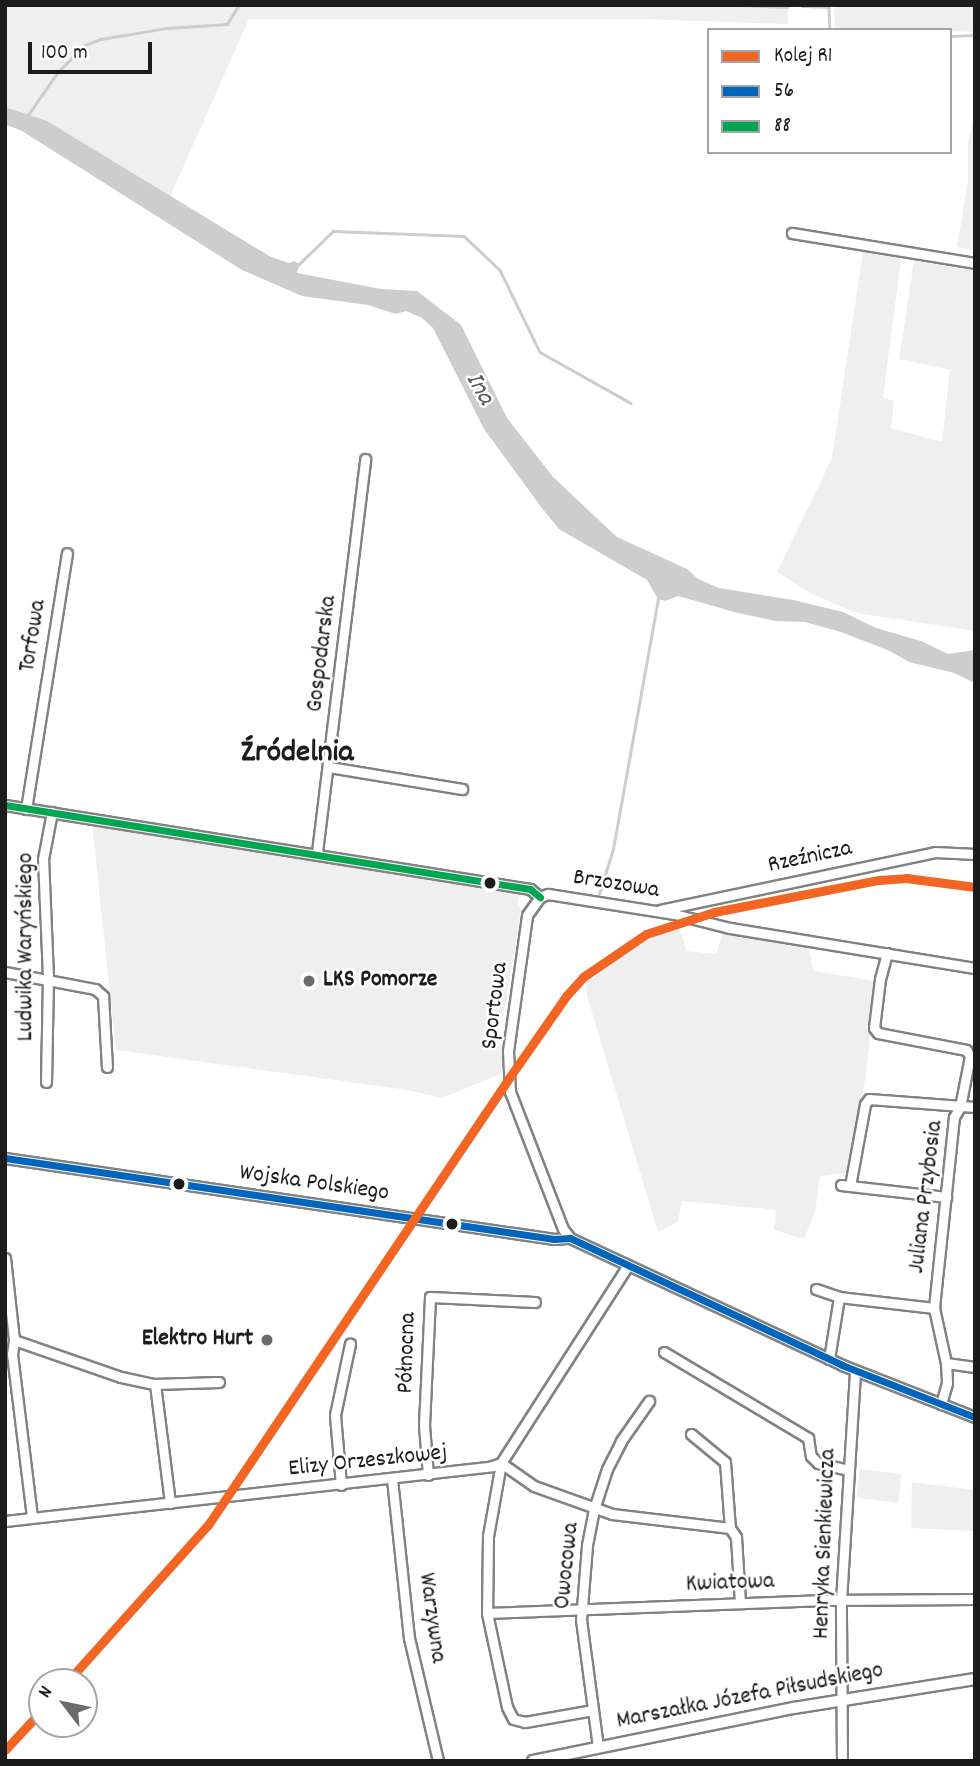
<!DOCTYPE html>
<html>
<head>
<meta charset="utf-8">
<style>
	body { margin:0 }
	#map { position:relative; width:980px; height:1766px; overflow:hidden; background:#fff; font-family:Dekko,sans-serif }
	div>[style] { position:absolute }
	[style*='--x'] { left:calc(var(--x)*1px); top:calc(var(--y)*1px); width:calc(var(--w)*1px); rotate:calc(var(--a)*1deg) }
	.green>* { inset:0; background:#efefef; transform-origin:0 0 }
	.water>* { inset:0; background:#cdcdcd }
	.stream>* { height:2.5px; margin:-1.25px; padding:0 1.25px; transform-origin:1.25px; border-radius:1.25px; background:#cdcdcd }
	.roads { filter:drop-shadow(2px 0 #828282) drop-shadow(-2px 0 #828282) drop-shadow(0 2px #828282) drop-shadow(0 -2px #828282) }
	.minor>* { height:9px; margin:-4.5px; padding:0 4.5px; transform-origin:4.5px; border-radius:4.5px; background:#fff }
	.tertiary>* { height:10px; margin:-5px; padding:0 5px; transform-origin:5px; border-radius:5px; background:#fff }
	.bus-1>* { height:7px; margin:-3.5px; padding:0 3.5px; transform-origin:3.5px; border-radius:3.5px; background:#0065bd }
	.bus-2>* { height:7px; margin:-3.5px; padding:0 3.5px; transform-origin:3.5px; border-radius:3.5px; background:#00a651 }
	.rail-1>* { height:9px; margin:-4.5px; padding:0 4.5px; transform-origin:4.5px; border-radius:4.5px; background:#f26522 }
	.dots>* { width:19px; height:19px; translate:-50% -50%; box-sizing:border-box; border:4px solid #fff; border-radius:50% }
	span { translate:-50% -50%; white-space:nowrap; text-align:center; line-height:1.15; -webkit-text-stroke:5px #fff; paint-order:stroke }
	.street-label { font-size:24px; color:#1c1c1c }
	.poi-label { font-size:24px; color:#1c1c1c; font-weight:700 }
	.left { translate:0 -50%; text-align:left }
	.right { translate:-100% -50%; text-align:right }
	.water-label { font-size:26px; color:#5a5a5a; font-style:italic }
	.district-label { font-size:32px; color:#1c1c1c; font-weight:700 }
	.frame { position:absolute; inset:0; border:7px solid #1c1c1c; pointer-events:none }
	.legend { position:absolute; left:707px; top:28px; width:245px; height:126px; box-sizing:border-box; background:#fff; border:2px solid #a4a4a4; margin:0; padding:9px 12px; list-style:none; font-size:21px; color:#1c1c1c }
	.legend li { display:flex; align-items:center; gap:14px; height:35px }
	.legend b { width:35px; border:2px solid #a4a4a4 }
	.north { position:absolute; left:28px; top:1668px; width:70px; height:70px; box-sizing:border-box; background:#fff; border:2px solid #a4a4a4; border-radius:50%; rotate:302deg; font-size:19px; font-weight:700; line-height:28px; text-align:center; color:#1c1c1c }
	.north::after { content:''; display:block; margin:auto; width:24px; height:32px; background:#6b6b6b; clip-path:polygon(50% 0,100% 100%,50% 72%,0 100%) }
	.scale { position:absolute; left:28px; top:42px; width:124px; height:32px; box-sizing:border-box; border:4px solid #1c1c1c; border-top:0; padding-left:9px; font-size:21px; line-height:24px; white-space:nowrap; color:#1c1c1c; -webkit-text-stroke:5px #fff; paint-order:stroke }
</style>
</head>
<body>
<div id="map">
	<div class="green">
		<i style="clip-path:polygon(5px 5px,788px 5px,788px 24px,639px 19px,249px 19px,170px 197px,5px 107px)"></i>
		<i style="clip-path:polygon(834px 5px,975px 5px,975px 32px,841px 28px,835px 27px)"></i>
		<i style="clip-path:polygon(975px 112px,975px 250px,957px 247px,968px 181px,968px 143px)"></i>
		<i style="clip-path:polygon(863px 252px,901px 259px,883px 398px,894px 401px,891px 428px,942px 442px,950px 370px,899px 359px,914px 261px,975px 271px,975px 631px,856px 613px,812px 594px,777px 572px,832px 458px)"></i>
		<i style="clip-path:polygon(92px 823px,519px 895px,518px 904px,521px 909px,504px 1014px,491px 1027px,502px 1048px,501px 1074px,442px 1098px,407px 1090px,116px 1050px)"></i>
		<i style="clip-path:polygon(678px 924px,687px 951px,716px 954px,723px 932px,808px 942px,813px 971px,877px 981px,865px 1081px,846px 1173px,820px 1176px,815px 1212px,804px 1239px,774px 1230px,776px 1210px,682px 1201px,678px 1222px,658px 1232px,587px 996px,585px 973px)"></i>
		<i style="left:860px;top:1469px;width:42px;height:29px;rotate:7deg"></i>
		<i style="clip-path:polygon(912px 1482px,975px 1490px,974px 1531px,911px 1528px)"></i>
	</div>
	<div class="water">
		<i style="clip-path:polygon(5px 107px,47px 121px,271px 257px,289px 263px,294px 261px,299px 264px,297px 273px,381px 289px,417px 291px,461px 325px,507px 418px,553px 477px,617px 537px,687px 569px,698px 579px,719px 588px,793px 600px,843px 612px,876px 628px,921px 641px,948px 654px,975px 650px,975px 683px,954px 673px,909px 662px,890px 651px,841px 632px,805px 622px,776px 621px,738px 613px,678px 596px,665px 601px,658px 599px,647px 580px,559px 529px,541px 507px,484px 429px,433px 328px,422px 318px,406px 311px,396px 314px,368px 305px,302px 296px,242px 270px,22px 131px,5px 124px)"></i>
	</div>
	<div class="stream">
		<i style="--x:741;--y:5;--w:46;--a:2.5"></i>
		<i style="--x:802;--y:6;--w:27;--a:2"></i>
		<i style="--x:829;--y:7;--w:23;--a:88"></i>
		<i style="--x:950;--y:36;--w:25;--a:-2"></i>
		<i style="--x:28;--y:115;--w:51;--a:-55.4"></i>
		<i style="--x:57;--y:73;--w:40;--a:-45"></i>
		<i style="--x:85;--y:45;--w:17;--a:-21"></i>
		<i style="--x:101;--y:39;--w:67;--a:-9.5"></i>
		<i style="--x:167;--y:28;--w:60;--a:-3.8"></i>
		<i style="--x:227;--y:24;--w:22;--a:-58"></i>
		<i style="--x:297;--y:266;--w:50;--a:-44.2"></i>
		<i style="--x:333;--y:231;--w:131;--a:2.2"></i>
		<i style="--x:464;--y:236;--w:50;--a:43.4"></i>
		<i style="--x:500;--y:270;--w:91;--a:64"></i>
		<i style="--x:540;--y:352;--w:104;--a:29.3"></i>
		<i style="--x:599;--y:894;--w:47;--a:-72.7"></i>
		<i style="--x:613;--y:849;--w:254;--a:-79.8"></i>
	</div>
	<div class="roads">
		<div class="minor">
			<i style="--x:792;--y:233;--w:185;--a:9.3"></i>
			<i style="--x:329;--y:767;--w:135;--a:9.4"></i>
			<i style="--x:5;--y:805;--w:532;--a:9.09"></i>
			<i style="--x:530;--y:889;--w:13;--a:39"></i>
			<i style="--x:26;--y:809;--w:259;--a:-80.9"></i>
			<i style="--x:317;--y:852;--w:396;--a:-83"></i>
			<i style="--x:660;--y:910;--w:281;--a:-11.9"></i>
			<i style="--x:935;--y:852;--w:40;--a:2.9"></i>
			<i style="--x:887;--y:953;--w:27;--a:105"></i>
			<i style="--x:880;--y:979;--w:49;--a:97"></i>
			<i style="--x:874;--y:1028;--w:6;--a:51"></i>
			<i style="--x:878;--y:1033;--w:90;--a:10.9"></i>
			<i style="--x:966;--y:1050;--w:7;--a:56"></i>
			<i style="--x:970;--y:1056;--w:52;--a:101.1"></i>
			<i style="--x:960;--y:1107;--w:12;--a:121"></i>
			<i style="--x:954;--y:1117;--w:192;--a:96"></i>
			<i style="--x:934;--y:1308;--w:56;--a:77.7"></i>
			<i style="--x:946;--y:1363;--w:20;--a:87"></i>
			<i style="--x:947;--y:1383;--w:22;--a:106"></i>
			<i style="--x:5;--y:972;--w:92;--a:10.7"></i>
			<i style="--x:95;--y:989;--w:11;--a:41"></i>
			<i style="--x:103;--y:996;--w:71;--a:86.8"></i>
			<i style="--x:46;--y:1082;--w:105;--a:-88.9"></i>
			<i style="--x:48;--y:977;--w:118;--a:-92.4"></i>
			<i style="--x:43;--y:859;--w:48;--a:-79.2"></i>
			<i style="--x:5;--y:1158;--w:555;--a:8.39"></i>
			<i style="--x:554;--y:1239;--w:16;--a:-4"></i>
			<i style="--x:570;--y:1238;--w:300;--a:25"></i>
			<i style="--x:842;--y:1365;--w:143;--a:21.4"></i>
			<i style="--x:841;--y:1185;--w:106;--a:6.5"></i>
			<i style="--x:850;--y:1186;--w:83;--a:-79.6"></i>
			<i style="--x:865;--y:1104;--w:6;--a:-51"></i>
			<i style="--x:869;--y:1099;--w:106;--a:4.3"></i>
			<i style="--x:570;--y:1238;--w:11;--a:-128"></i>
			<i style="--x:563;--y:1229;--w:147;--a:-111.1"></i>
			<i style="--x:510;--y:1092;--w:41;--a:-92.8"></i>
			<i style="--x:508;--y:1051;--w:137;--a:-82"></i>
			<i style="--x:527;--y:915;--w:22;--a:-54"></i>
			<i style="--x:540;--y:897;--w:9;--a:-21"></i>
			<i style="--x:548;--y:894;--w:128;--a:9"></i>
			<i style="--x:674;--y:914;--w:58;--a:14"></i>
			<i style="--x:730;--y:928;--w:248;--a:9.3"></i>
			<i style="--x:5;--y:1258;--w:82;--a:83.7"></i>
			<i style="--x:14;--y:1340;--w:14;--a:98"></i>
			<i style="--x:12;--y:1354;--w:164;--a:83"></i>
			<i style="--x:816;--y:1289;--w:24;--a:19"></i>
			<i style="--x:839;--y:1297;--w:96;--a:6.6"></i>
			<i style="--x:14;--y:1340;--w:113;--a:19.1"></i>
			<i style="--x:121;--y:1377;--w:35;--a:12"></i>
			<i style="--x:155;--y:1384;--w:64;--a:-1.8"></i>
			<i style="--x:664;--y:1352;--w:168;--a:30.8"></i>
			<i style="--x:808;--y:1438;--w:18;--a:81"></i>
			<i style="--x:811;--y:1456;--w:10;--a:45"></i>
			<i style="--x:818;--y:1463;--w:31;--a:13"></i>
			<i style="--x:829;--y:1359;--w:63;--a:-80.8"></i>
			<i style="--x:946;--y:1363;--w:29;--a:8"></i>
			<i style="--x:155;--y:1384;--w:120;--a:82.8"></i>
			<i style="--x:691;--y:1434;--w:44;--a:39.5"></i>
			<i style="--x:725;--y:1462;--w:66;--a:85.7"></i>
			<i style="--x:730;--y:1528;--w:11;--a:56"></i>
			<i style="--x:736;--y:1537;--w:66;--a:86.5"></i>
			<i style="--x:501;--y:1463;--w:74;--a:100.1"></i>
			<i style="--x:488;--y:1536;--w:77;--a:90.7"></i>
			<i style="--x:487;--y:1613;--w:96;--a:78"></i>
			<i style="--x:507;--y:1707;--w:13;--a:63"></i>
			<i style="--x:513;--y:1719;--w:12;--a:14"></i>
			<i style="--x:525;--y:1722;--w:69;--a:-10"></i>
			<i style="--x:501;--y:1463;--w:40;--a:34.9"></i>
			<i style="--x:534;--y:1486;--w:83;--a:19.7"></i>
			<i style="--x:612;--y:1514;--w:119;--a:6.8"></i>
			<i style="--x:428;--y:1475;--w:50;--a:-94.6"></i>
			<i style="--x:424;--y:1425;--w:128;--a:-87.3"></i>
			<i style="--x:430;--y:1297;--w:105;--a:2.7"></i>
			<i style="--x:392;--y:1479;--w:160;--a:83.9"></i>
			<i style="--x:409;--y:1638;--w:126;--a:76.7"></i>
			<i style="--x:341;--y:1485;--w:70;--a:-94.9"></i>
			<i style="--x:335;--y:1415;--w:73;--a:-78.1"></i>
			<i style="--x:5;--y:1521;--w:490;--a:-6.4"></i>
			<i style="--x:492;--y:1466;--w:9;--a:-18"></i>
			<i style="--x:501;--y:1463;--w:235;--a:-57.3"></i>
			<i style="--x:487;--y:1613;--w:338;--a:-2.2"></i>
			<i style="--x:825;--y:1600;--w:150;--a:-0.4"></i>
			<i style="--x:598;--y:1747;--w:128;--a:-97.6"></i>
			<i style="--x:581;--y:1620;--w:75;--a:-85.4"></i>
			<i style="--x:587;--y:1545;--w:37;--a:-79"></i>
			<i style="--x:594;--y:1509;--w:42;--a:-72"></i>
			<i style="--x:607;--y:1469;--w:31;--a:-63"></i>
			<i style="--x:621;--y:1441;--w:49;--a:-55"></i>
			<i style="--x:842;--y:1761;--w:160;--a:-90.4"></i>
			<i style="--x:841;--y:1601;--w:230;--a:-86.5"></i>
		</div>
		<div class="tertiary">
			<i style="--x:533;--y:1761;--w:266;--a:-11.5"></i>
			<i style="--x:794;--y:1708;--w:183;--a:-9.1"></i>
		</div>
	</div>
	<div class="bus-1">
		<i style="--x:5;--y:1158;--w:555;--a:8.39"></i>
		<i style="--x:554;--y:1239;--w:16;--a:-4"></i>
		<i style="--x:570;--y:1238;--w:300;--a:25"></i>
		<i style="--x:842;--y:1365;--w:143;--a:21.4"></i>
	</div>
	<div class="bus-2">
		<i style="--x:5;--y:805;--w:532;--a:9.09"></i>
		<i style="--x:530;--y:889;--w:13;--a:39"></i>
	</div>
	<div class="rail-1">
		<i style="--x:67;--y:1682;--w:211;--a:-48.1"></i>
		<i style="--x:208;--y:1525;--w:539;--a:-56.04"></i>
		<i style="--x:509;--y:1078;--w:101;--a:-55.1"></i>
		<i style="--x:567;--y:995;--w:24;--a:-48"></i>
		<i style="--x:583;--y:977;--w:76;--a:-34.3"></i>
		<i style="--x:646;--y:934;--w:71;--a:-17.9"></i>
		<i style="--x:714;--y:912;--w:168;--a:-11"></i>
		<i style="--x:879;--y:880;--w:27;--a:-4"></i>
		<i style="--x:906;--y:878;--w:70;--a:7.4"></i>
		<i style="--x:5;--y:1750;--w:54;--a:-47.2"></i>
	</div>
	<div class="dots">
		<i style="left:490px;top:883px;background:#1c1c1c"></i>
		<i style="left:309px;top:981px;background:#6b6b6b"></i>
		<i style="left:179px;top:1184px;background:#1c1c1c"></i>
		<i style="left:452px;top:1224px;background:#1c1c1c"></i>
		<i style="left:267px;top:1340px;background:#6b6b6b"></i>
	</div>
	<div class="street-label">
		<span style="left:34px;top:636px;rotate:-81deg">Torfowa</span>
		<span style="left:323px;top:654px;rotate:-83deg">Gospodarska</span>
		<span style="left:810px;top:858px;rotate:-12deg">Rzeźnicza</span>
		<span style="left:616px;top:885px;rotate:9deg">Brzozowa</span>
		<span style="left:27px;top:947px;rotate:-90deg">Ludwika Waryńskiego</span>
		<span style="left:496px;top:1006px;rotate:-83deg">Sportowa</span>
		<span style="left:314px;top:1184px;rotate:8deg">Wojska Polskiego</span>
		<span style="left:927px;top:1197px;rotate:-83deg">Juliana Przybosia</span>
		<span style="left:408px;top:1353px;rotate:-88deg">Północna</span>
		<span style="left:368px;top:1462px;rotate:-6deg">Elizy Orzeszkowej</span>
		<span style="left:826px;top:1544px;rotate:-88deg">Henryka Sienkiewicza</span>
		<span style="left:568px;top:1566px;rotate:-84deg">Owocowa</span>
		<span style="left:730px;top:1584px;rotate:-2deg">Kwiatowa</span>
		<span style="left:431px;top:1618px;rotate:82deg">Warzywna</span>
		<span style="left:750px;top:1697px;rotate:-11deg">Marszałka Józefa Piłsudskiego</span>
	</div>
	<div class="poi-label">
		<span class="left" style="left:323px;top:981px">LKS Pomorze</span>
		<span class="right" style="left:253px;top:1340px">Elektro Hurt</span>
	</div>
	<div class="water-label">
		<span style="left:479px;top:389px;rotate:60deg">Ina</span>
	</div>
	<div class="district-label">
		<span style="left:297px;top:754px">Źródelnia</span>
	</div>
	<div class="frame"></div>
	<ul class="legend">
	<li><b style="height:9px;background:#f26522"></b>Kolej R1</li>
	<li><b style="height:9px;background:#0065bd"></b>56</li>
	<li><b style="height:9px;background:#00a651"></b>88</li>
	</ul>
	<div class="north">N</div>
	<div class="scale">100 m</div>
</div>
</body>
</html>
